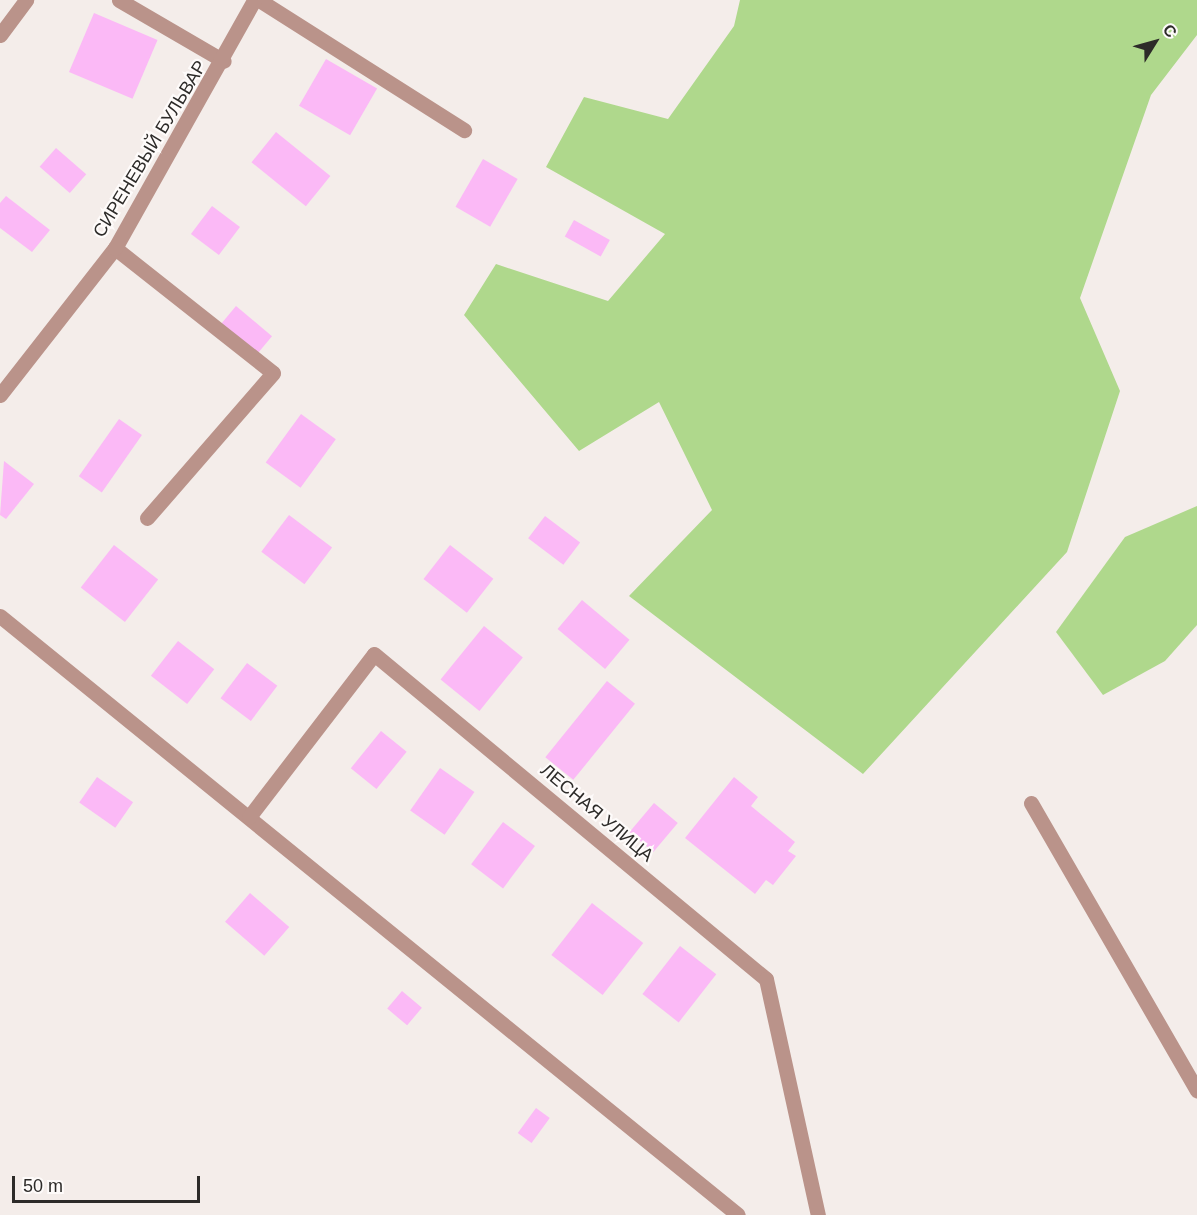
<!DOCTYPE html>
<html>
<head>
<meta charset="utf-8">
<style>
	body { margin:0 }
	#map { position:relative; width:1197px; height:1215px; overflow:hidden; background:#f4edea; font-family:Helvetica,sans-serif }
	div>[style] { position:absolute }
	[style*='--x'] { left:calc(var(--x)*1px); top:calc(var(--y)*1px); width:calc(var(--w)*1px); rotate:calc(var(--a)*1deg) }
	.green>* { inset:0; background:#afd88c }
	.building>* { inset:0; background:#fbb9f6; transform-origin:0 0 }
	.minor>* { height:15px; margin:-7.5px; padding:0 7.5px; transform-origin:7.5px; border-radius:7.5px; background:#ba938a }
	span { translate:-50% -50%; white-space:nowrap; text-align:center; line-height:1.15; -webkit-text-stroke:4.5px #fefbfa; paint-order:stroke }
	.street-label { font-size:18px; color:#2d2b29 }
	.north { position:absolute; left:1125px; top:12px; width:60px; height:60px; -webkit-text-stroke:4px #fefbfa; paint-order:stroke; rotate:53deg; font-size:16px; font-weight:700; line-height:24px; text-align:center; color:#2d2b29 }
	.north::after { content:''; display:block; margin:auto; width:21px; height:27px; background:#2d2b29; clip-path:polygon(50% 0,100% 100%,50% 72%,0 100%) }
	.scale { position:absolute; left:12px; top:1176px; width:188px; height:27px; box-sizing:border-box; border:3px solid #2d2b29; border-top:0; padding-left:8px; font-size:18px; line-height:21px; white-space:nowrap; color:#2d2b29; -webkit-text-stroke:4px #fefbfa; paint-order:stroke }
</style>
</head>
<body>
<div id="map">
	<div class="green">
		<i style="clip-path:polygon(740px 0,1197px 0,1197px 35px,1151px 95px,1080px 298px,1120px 391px,1067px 552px,863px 774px,629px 596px,712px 510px,659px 402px,579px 451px,464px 315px,496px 264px,608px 301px,665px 234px,546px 167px,584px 97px,668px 119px,734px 26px)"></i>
		<i style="clip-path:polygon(1197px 506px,1197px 625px,1165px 661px,1103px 695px,1056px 632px,1125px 537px)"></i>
	</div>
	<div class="building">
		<i style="left:94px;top:13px;width:69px;height:64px;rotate:23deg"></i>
		<i style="left:326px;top:59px;width:59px;height:54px;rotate:30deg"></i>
		<i style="left:276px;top:132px;width:70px;height:39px;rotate:39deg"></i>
		<i style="left:56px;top:148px;width:40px;height:25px;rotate:41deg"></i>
		<i style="left:483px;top:159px;width:40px;height:55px;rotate:30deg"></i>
		<i style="clip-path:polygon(6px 196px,50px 230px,32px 252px,0 228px,0 203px)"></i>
		<i style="left:212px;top:206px;width:35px;height:35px;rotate:37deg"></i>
		<i style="left:574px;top:220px;width:41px;height:19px;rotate:29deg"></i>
		<i style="left:236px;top:306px;width:47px;height:26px;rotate:40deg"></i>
		<i style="left:301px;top:414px;width:43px;height:60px;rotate:36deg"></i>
		<i style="left:119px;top:419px;width:28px;height:70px;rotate:35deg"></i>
		<i style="clip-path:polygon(4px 461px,34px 484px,6px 519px,0 515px)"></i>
		<i style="left:289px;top:515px;width:54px;height:46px;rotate:37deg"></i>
		<i style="left:545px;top:516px;width:44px;height:28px;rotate:37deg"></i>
		<i style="left:114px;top:545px;width:56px;height:54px;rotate:38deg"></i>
		<i style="left:450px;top:545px;width:55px;height:43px;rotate:38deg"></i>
		<i style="left:582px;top:600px;width:62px;height:38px;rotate:40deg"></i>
		<i style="left:484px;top:626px;width:50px;height:69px;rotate:39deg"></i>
		<i style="left:178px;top:641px;width:46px;height:44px;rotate:38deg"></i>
		<i style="left:247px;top:663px;width:38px;height:44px;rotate:37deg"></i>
		<i style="left:607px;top:681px;width:36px;height:98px;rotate:39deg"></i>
		<i style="left:381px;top:731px;width:33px;height:48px;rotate:39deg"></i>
		<i style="left:440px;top:768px;width:42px;height:52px;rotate:35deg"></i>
		<i style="left:97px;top:777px;width:44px;height:31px;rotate:35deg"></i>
		<i style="clip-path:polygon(734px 777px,758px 797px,751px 806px,795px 842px,788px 851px,796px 856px,773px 885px,766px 880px,755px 894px,685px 838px)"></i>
		<i style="left:654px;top:803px;width:31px;height:38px;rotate:40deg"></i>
		<i style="left:503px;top:822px;width:40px;height:53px;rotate:37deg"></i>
		<i style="left:250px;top:893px;width:52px;height:38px;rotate:41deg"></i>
		<i style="left:592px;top:903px;width:65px;height:66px;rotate:38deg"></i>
		<i style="left:680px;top:946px;width:46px;height:61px;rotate:38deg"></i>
		<i style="left:402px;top:991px;width:26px;height:23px;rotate:40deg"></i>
		<i style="left:536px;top:1108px;width:17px;height:31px;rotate:36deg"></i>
	</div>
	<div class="minor">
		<i style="--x:119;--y:0;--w:121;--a:30.2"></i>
		<i style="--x:259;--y:0;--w:243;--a:32.4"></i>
		<i style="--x:0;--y:35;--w:44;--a:-53.4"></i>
		<i style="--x:115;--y:248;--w:201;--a:38.3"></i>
		<i style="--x:273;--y:373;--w:192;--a:131"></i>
		<i style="--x:0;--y:395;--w:187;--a:-52"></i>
		<i style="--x:115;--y:248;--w:284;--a:-60.7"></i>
		<i style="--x:0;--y:616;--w:950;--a:39.06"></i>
		<i style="--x:1031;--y:803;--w:332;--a:60"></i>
		<i style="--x:249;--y:817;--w:205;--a:-52.5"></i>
		<i style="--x:374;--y:654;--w:509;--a:39.66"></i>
		<i style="--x:766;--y:979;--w:242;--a:77.6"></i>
	</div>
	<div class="street-label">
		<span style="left:150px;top:149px;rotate:-59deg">СИРЕНЕВЫЙ БУЛЬВАР</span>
		<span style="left:597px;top:813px;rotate:40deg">ЛЕСНАЯ УЛИЦА</span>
	</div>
	<div class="north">С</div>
	<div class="scale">50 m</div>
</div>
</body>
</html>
